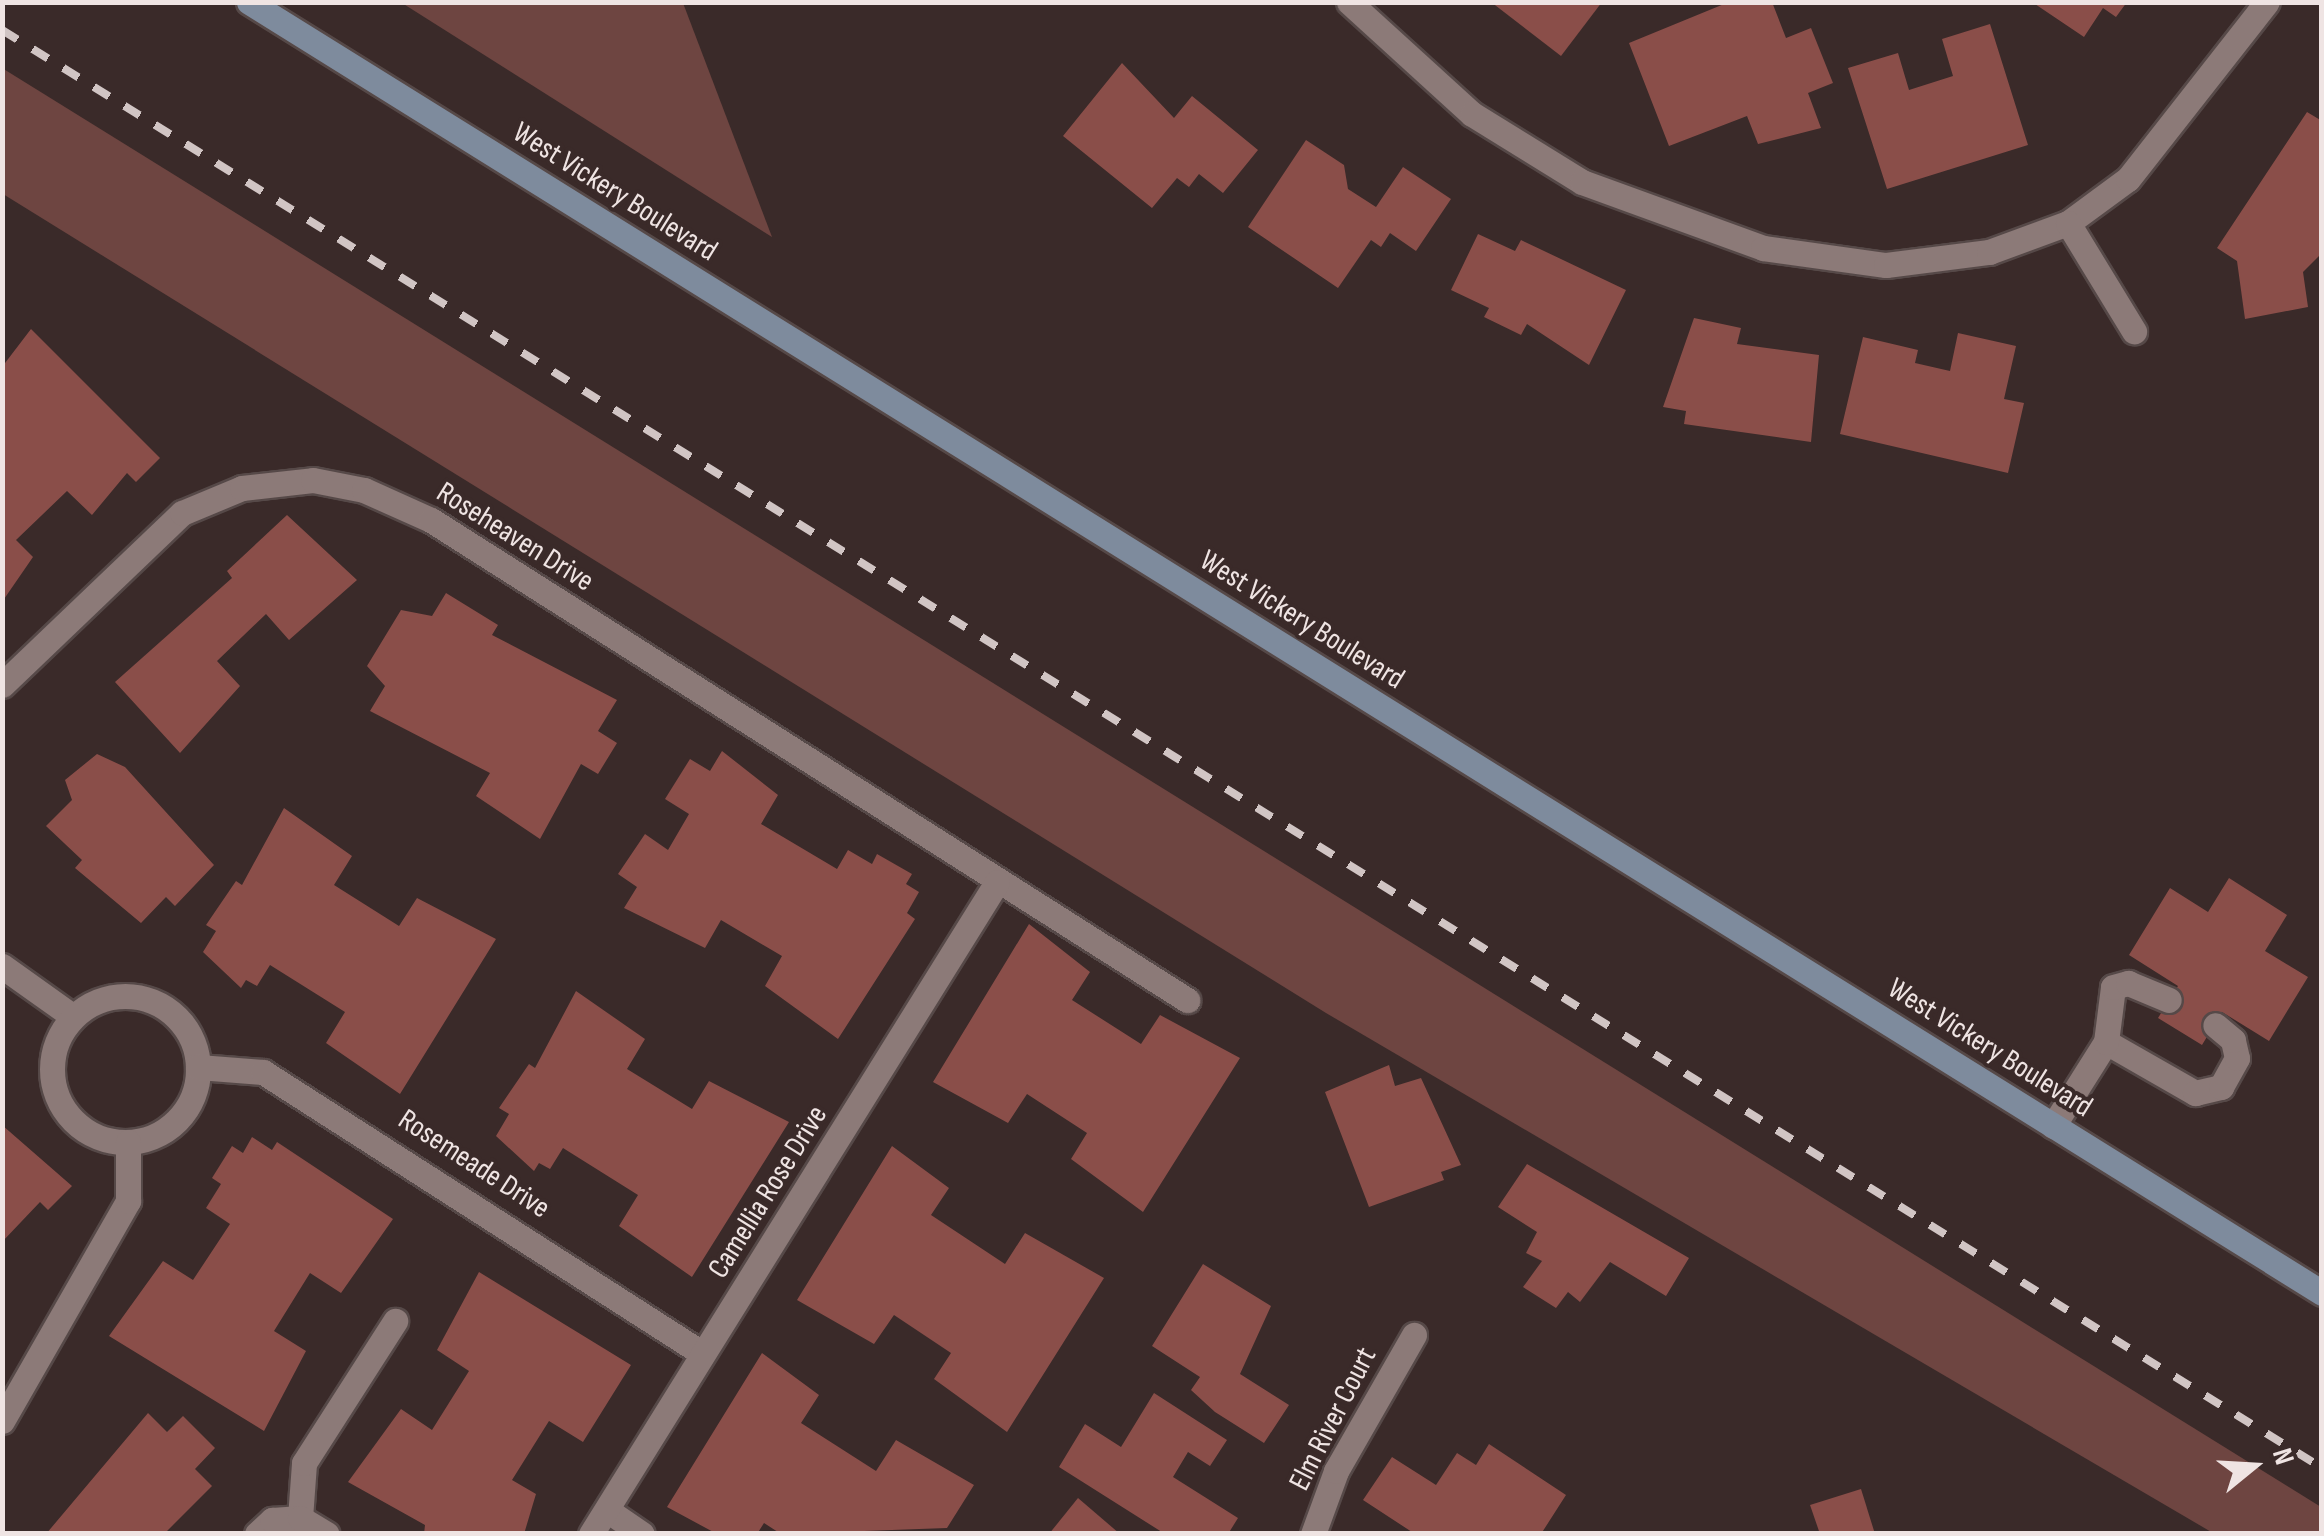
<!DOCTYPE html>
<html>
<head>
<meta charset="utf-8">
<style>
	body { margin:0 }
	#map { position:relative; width:2324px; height:1536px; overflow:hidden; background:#3a2a29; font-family:"Sofia Sans Condensed",sans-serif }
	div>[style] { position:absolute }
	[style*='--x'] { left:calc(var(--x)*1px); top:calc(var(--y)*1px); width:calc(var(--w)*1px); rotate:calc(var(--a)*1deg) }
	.green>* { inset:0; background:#6e4541 }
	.building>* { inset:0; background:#8a4e49 }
	.roads { filter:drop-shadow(2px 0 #564948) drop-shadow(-2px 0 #564948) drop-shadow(0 2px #564948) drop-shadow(0 -2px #564948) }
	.lane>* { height:25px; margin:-12.5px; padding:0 12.5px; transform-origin:12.5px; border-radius:12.5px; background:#8c7a78 }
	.lane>.ring { margin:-12.5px; padding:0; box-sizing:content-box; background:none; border:25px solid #8c7a78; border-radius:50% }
	.street>* { height:25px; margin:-12.5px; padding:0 12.5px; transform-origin:12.5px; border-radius:12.5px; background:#8c7a78 }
	.secondary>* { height:25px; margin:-12.5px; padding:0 12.5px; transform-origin:12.5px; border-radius:12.5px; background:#7e8b9d }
	.rail>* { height:8px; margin-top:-4px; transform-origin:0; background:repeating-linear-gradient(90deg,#d1c5c4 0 18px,transparent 0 36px) }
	span { translate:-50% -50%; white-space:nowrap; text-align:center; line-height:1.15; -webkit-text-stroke:8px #3a2a29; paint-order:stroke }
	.street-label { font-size:30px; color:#efe4e3 }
	.frame { position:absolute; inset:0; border:5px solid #efe4e3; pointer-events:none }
	.north { position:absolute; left:2204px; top:1416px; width:100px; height:100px; -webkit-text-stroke:8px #3a2a29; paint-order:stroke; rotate:72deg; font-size:28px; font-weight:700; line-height:40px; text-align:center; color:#efe4e3 }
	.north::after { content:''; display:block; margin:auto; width:35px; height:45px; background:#efe4e3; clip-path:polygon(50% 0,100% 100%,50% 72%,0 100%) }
</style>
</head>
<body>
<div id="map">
	<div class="green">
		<i style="clip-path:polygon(402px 3px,683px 3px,772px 237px)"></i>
		<i style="clip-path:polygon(2px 68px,2321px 1507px,2321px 1533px,2213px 1533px,1326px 1013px,3px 194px)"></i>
	</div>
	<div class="building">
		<i style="clip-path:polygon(1491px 2px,1602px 2px,1561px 56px)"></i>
		<i style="clip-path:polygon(1729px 2px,1772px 2px,1786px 38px,1811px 28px,1833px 83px,1808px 93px,1821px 128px,1758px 144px,1747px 116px,1669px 146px,1629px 43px)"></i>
		<i style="clip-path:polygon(2032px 2px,2127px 2px,2116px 17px,2103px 8px,2084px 37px)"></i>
		<i style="clip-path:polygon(1990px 24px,2028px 145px,1887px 189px,1848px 68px,1898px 53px,1909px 90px,1953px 76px,1942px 39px)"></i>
		<i style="clip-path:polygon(1122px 63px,1174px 118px,1192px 96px,1258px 150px,1223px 193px,1199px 174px,1189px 187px,1177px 178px,1152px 208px,1063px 136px)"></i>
		<i style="clip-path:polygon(2307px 112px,2322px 121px,2322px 253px,2303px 272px,2308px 307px,2245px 319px,2237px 261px,2217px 248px)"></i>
		<i style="clip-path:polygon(1306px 140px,1344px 165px,1348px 189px,1376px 207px,1403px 167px,1451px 199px,1416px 251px,1390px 233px,1381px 247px,1371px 240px,1338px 288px,1248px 227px)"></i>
		<i style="clip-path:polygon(1478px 234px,1515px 251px,1521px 240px,1626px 290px,1589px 365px,1527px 324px,1521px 335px,1484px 317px,1489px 308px,1451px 290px)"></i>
		<i style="clip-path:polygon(1694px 318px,1741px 328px,1737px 344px,1819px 355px,1811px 442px,1684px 424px,1686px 411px,1663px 407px)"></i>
		<i style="clip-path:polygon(31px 329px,160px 458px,136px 482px,127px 473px,92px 515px,67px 491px,16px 540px,33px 557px,2px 602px,2px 367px)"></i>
		<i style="clip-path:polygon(1958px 333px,2016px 346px,2004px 399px,2024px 403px,2008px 473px,1840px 434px,1863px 337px,1918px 350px,1915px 363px,1950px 371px)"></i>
		<i style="clip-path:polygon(287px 515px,357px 580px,289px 640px,266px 614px,217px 661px,240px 686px,180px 753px,115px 682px,232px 578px,227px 571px)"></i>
		<i style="clip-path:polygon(446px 593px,498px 625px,492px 635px,617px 700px,598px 731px,617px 743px,598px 774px,581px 764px,540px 839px,476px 796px,490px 773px,370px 711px,385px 686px,367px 666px,401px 610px,432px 616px)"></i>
		<i style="clip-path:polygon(722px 751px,778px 795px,761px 824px,837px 869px,848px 850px,872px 864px,877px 854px,912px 874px,906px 884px,919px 892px,907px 913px,915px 919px,838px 1039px,765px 986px,782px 956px,721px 920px,705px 948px,624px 908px,637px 887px,618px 874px,645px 834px,668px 850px,689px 814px,665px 799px,690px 759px,710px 771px)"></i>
		<i style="clip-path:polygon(97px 754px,125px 767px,214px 865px,175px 906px,166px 897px,141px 923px,75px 868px,82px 860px,46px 826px,72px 800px,65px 780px)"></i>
		<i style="clip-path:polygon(284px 808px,352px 856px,334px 885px,399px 926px,417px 898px,496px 939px,400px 1094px,326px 1043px,345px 1012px,270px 965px,257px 986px,246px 980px,241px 988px,203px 952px,216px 931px,206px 925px,236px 881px,242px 885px)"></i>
		<i style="clip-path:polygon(2229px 878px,2287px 915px,2265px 951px,2308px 977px,2269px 1041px,2222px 1012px,2202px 1045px,2158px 1018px,2178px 986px,2129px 955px,2170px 888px,2208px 912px)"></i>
		<i style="clip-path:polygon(1029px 924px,1090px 972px,1072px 1000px,1141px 1044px,1160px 1015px,1240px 1058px,1143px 1212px,1071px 1159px,1087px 1133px,1027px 1094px,1008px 1123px,933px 1082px)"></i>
		<i style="clip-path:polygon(576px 991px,645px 1039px,627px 1069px,692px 1109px,709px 1081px,789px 1122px,692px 1277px,619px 1226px,638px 1195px,563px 1148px,550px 1169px,539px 1163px,534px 1171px,496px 1136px,509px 1114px,499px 1108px,529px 1064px,535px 1068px)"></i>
		<i style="clip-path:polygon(1389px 1065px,1395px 1086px,1421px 1078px,1461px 1165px,1441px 1172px,1444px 1180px,1369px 1207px,1325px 1092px)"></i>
		<i style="clip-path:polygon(2px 1125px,72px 1186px,48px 1210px,40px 1202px,2px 1242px)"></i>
		<i style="clip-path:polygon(252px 1137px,272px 1150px,277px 1142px,393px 1219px,341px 1293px,310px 1273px,274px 1331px,306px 1351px,264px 1431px,109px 1336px,163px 1261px,193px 1280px,230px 1224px,206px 1208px,221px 1184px,212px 1178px,232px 1146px,243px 1153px)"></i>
		<i style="clip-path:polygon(892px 1146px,949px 1188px,931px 1215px,1005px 1264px,1025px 1233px,1104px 1278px,1007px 1432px,934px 1379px,951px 1353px,894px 1315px,874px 1344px,797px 1300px)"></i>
		<i style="clip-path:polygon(1527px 1164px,1689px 1258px,1666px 1296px,1610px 1262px,1580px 1302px,1568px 1292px,1556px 1308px,1523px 1287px,1542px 1261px,1526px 1253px,1537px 1232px,1498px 1207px)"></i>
		<i style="clip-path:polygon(1203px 1264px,1271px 1306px,1240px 1374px,1289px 1405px,1264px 1443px,1215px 1412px,1191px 1390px,1200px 1377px,1152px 1346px)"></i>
		<i style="clip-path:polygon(479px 1272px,631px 1365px,583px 1442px,549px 1421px,512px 1480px,536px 1494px,524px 1534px,424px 1534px,425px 1525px,348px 1482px,401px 1409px,432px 1430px,469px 1371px,437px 1350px)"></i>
		<i style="clip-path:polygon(762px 1353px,819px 1395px,801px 1423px,876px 1471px,896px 1440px,974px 1485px,947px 1528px,781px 1534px,764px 1523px,757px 1534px,717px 1534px,667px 1507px)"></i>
		<i style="clip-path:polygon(1154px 1393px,1227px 1440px,1210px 1466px,1188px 1452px,1173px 1477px,1238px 1518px,1228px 1534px,1165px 1534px,1059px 1467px,1085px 1424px,1121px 1447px)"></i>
		<i style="clip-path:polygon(148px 1413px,167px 1432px,183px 1416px,215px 1448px,195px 1469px,212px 1486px,164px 1534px,46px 1534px)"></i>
		<i style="clip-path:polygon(1489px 1444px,1566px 1495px,1541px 1534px,1415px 1534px,1363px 1500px,1392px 1457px,1436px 1485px,1457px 1453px,1476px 1465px)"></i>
		<i style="clip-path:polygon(1861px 1489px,1875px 1534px,1820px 1534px,1810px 1505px)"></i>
		<i style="clip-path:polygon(1078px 1498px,1120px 1534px,1049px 1534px)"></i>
	</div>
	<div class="roads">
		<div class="lane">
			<i style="--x:2;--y:685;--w:249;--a:-43.7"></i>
			<i style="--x:182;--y:513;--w:65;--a:-22.6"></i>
			<i style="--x:242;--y:488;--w:71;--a:-6.4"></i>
			<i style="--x:313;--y:480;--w:52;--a:11.1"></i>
			<i style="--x:364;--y:490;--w:73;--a:24.1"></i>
			<i style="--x:431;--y:520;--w:896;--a:32.41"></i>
			<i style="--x:2;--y:966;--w:86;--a:35.5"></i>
			<i class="ring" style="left:52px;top:996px;width:121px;height:121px"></i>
			<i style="--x:2106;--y:1042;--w:103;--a:29.8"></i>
			<i style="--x:2195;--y:1093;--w:27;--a:-13"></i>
			<i style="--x:2221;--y:1087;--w:33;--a:-61"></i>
			<i style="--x:2237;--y:1058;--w:18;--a:-103"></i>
			<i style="--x:2233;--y:1040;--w:23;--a:-140"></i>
			<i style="--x:198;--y:1067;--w:65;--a:4.4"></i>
			<i style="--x:263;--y:1072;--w:519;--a:32.65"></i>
			<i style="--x:2053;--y:1126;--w:99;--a:-57.8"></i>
			<i style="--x:2106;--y:1042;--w:55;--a:-82.7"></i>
			<i style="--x:2113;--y:987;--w:16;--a:-15"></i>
			<i style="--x:2128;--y:983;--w:44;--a:22.5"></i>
			<i style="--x:2;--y:1421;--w:254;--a:-60.2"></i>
			<i style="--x:128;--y:1201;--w:59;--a:-90"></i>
			<i style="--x:607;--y:1510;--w:42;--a:34.4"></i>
			<i style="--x:300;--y:1518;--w:55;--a:-85.8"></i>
			<i style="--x:304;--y:1463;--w:169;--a:-57.3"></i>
			<i style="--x:257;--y:1534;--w:21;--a:-43"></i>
			<i style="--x:272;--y:1520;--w:28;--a:-4"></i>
			<i style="--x:300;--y:1518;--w:31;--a:31"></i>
			<i style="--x:591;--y:1534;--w:768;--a:-58.09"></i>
		</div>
		<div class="street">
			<i style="--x:1349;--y:2;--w:166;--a:42.3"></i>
			<i style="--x:1472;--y:114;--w:129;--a:31.7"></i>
			<i style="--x:1582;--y:182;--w:193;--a:20"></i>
			<i style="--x:1763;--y:248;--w:124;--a:7.9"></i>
			<i style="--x:1886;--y:265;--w:104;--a:-7.2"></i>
			<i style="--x:1989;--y:252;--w:84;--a:-20.2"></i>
			<i style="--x:2068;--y:223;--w:74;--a:-36.3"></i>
			<i style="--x:2128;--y:179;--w:225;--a:-51.9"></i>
			<i style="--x:2068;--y:223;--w:127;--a:58.6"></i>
			<i style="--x:1313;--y:1534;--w:67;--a:-69.9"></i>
			<i style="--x:1336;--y:1471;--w:157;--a:-60.2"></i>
		</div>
		<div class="secondary">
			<i style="--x:249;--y:2;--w:2442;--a:31.91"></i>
		</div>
	</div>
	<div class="rail">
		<i style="--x:2;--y:30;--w:2730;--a:31.79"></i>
	</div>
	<div class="street-label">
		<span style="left:615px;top:192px;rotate:32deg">West Vickery Boulevard</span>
		<span style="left:515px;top:537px;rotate:32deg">Roseheaven Drive</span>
		<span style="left:1302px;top:620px;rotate:32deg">West Vickery Boulevard</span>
		<span style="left:1990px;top:1048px;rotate:32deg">West Vickery Boulevard</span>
		<span style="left:474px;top:1164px;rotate:33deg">Rosemeade Drive</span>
		<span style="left:768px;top:1192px;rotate:-58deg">Camellia Rose Drive</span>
		<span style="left:1333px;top:1419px;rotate:-63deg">Elm River Court</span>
	</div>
	<div class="frame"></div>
	<div class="north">N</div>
</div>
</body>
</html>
